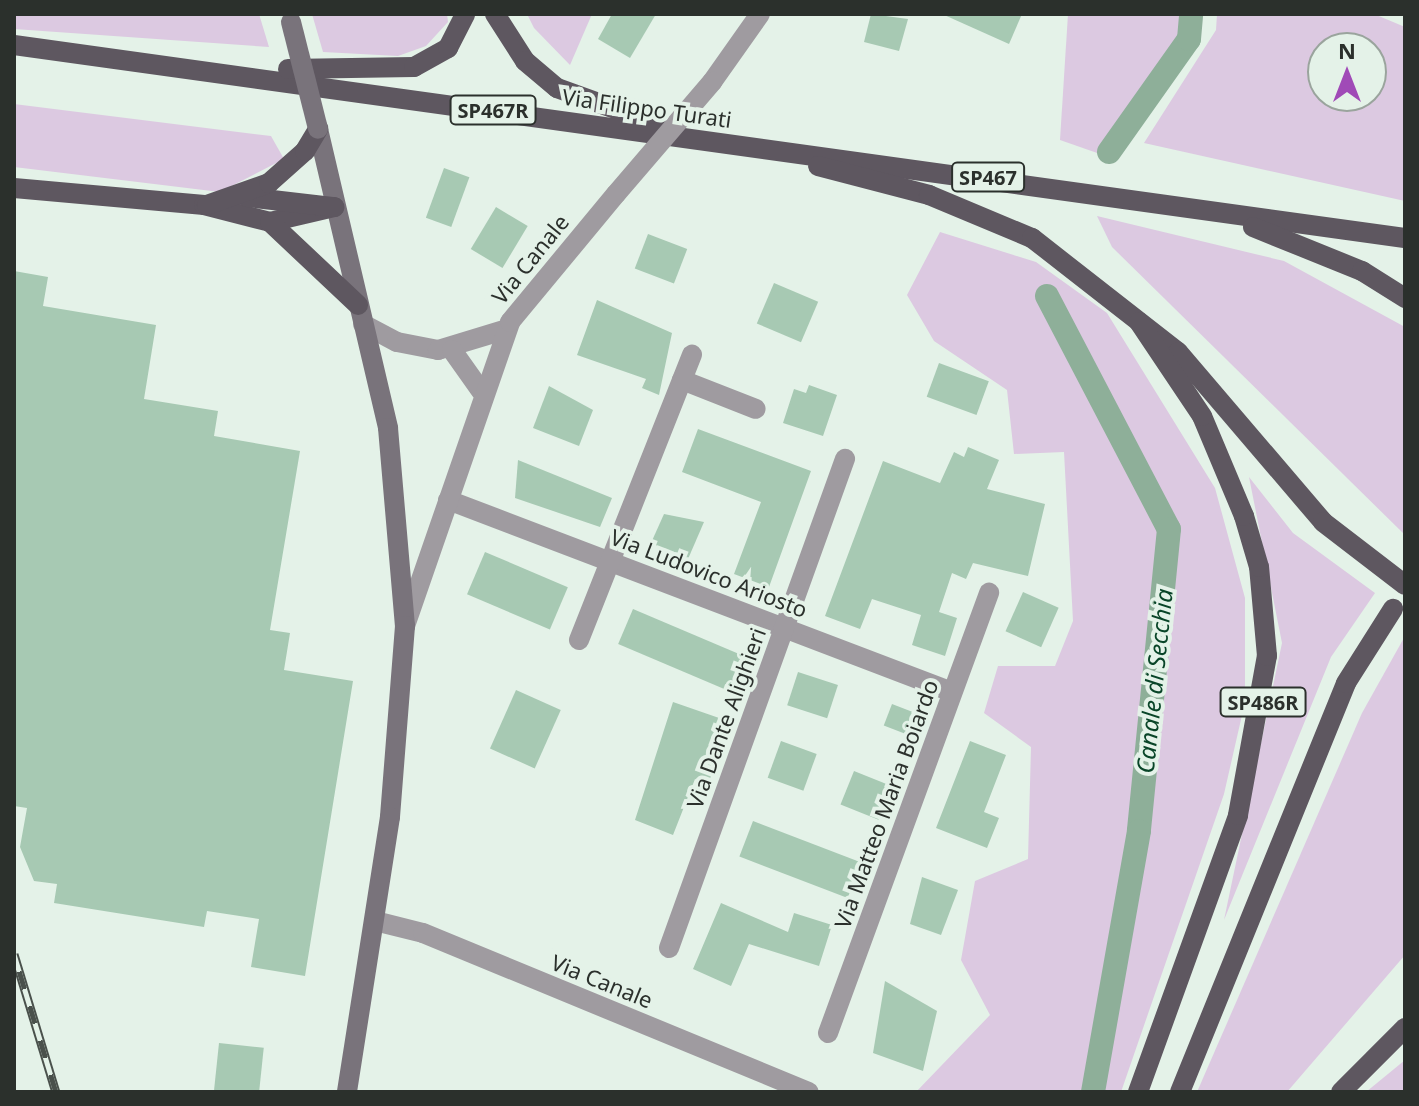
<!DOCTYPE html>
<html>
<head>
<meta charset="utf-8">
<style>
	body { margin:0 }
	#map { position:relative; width:1419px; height:1106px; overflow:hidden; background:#e4f2e8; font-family:"Noto Sans",sans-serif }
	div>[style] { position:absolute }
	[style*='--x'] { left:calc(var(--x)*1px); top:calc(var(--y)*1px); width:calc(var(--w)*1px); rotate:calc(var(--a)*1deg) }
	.green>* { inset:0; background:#dcc9e1 }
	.canal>* { height:24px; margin:-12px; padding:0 12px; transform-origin:12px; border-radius:12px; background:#8eaf99 }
	.building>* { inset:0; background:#a7c9b3; transform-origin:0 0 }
	.minor>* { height:20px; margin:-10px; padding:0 10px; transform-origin:10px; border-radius:10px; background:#9f9ba0 }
	.secondary>* { height:20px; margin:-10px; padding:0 10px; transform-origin:10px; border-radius:10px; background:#79737b }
	.primary>* { height:20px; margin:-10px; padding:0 10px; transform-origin:10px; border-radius:10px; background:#5e5760 }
	.rail>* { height:9px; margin-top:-4.5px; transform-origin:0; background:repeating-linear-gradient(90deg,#e4f2e8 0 18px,#4a514c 0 36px); box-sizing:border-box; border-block:2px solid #4a514c }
	.minor-bridge>* { height:20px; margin:-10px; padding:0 10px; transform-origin:10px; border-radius:10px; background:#9f9ba0 }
	.secondary-bridge>* { height:20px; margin:-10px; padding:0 10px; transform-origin:10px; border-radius:10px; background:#79737b }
	span { translate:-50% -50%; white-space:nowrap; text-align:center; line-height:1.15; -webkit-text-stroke:8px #e4f2e8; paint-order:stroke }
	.shield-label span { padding:2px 6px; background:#e4f2e8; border:2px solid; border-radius:6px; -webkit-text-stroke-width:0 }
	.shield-label { font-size:20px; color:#2b302c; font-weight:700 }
	.street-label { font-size:22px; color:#2b302c }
	.water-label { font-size:24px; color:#094528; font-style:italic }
	.frame { position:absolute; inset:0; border:16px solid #2b302c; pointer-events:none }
	.north { position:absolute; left:1307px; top:32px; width:80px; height:80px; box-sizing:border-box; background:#e4f2e8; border:2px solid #9aa49d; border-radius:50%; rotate:0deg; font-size:22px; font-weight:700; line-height:32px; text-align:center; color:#2b302c }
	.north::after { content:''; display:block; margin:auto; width:28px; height:36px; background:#a04ab7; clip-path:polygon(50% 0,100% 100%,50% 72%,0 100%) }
</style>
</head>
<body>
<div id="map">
	<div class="green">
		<i style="clip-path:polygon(14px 14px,259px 14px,269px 47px,14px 29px)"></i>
		<i style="clip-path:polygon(312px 14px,447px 14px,448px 22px,426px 46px,398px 56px,323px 52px)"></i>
		<i style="clip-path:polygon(527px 14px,592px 14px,570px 65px,534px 28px)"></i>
		<i style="clip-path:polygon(1068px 14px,1183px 14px,1181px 38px,1100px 154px,1060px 140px)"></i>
		<i style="clip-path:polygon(evenodd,1217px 14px,1374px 14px,1405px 27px,1405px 201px,1144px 143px,1216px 30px,1217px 14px,1371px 48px,1371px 96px,1323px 96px,1323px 48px,1371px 48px)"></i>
		<i style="clip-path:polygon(14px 104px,271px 136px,284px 159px,220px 192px,14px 167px)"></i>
		<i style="clip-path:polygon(1097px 216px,1284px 261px,1405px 327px,1405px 535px,1112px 247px)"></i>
		<i style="clip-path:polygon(940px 232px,1036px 262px,1107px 313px,1215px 488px,1245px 598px,1245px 702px,1224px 794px,1121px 1092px,916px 1092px,990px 1015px,961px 960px,975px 881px,1028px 859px,1031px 747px,984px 713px,998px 666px,1055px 666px,1073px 621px,1064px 452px,1014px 454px,1007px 390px,934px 341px,907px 295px)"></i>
		<i style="clip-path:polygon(1249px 477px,1293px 533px,1375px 593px,1331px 657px,1224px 920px,1282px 643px)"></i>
		<i style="clip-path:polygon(1405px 636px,1405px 955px,1287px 1092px,1197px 1092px,1362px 713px)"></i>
		<i style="clip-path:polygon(1405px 1060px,1405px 1092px,1366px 1092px)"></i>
	</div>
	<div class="canal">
		<i style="--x:1109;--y:152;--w:138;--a:-54.7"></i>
		<i style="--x:1189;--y:39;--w:25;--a:-85"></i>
		<i style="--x:1047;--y:296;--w:263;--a:62.4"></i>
		<i style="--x:1169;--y:529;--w:303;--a:95.7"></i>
		<i style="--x:1139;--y:831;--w:265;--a:100"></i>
	</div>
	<div class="building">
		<i style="clip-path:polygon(612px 14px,656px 14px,630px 58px,598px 39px)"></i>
		<i style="clip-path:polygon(871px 14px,908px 19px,899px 51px,864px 42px)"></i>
		<i style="clip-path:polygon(942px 14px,1022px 14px,1009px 44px)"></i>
		<i style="left:444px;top:168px;width:27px;height:53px;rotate:20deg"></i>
		<i style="left:496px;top:207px;width:37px;height:49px;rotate:31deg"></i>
		<i style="left:648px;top:234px;width:42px;height:37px;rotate:21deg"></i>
		<i style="clip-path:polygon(14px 271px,48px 277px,43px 306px,156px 325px,144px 399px,218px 411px,214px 436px,300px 451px,270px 630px,290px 633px,284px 670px,353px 681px,305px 976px,251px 967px,259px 919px,207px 911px,204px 927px,54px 903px,57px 884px,34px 881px,20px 847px,27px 808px,14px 806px)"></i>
		<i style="left:774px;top:283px;width:48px;height:44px;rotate:23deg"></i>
		<i style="clip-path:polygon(597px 300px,672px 333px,659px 395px,642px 388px,646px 379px,577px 355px)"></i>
		<i style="left:939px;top:363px;width:53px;height:36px;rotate:20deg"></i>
		<i style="clip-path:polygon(809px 385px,837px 395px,823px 436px,783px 423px,794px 389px,806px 393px)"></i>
		<i style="clip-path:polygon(549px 386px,593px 410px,579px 446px,533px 428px)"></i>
		<i style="clip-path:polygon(698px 429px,811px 471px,769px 587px,734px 574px,761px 502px,682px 472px)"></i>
		<i style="clip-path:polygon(968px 447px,999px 460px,987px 489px,1045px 504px,1028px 576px,973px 563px,966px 579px,952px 573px,939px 612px,957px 618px,945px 656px,912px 645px,921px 615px,872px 599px,860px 629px,825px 616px,883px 461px,940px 483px,954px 452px,964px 457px)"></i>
		<i style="clip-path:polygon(518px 460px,612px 498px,600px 527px,515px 498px)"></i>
		<i style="clip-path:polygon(664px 514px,704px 522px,688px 559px,651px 543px)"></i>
		<i style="left:485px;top:552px;width:90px;height:46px;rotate:23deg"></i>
		<i style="left:1023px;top:592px;width:39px;height:43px;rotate:24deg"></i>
		<i style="left:633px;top:609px;width:121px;height:38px;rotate:23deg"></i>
		<i style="left:798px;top:672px;width:42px;height:35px;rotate:18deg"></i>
		<i style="left:516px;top:690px;width:49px;height:64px;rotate:24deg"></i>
		<i style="clip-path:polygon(673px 702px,722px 719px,708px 756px,717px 760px,708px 784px,695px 779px,673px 835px,635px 820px)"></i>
		<i style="left:892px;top:704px;width:34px;height:23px;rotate:21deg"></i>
		<i style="left:781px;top:741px;width:38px;height:39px;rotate:20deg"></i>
		<i style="clip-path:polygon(970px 741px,1006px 755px,984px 812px,999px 818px,987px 848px,936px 828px)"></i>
		<i style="left:854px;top:771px;width:41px;height:36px;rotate:22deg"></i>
		<i style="left:753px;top:821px;width:116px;height:38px;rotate:21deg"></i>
		<i style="clip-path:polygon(922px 877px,958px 890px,941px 935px,910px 924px)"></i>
		<i style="clip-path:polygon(721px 903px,788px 932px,794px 913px,832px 925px,819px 966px,749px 944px,731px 986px,693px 969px)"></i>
		<i style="clip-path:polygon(885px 981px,937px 1011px,923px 1071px,873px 1053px)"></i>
		<i style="left:219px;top:1043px;width:45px;height:49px;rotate:6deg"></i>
	</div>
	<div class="minor">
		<i style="--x:712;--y:82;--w:83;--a:-54.8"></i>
		<i style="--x:363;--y:324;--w:38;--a:28"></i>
		<i style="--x:397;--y:342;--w:42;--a:11"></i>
		<i style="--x:438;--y:350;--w:72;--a:-16.9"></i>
		<i style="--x:452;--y:350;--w:50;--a:54.7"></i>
		<i style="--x:682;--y:380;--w:79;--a:21.4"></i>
		<i style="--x:448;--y:500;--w:539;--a:20.85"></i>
		<i style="--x:405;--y:626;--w:322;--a:-70.9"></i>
		<i style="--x:510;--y:322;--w:166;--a:-50.4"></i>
		<i style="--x:579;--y:640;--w:307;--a:-68.4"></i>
		<i style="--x:375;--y:921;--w:49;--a:14"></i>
		<i style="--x:423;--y:933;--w:417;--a:22.4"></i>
		<i style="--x:669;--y:948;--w:520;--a:-70.21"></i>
		<i style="--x:828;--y:1033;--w:469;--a:-69.9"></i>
	</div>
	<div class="secondary">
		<i style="--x:318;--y:129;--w:307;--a:76.8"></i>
		<i style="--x:388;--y:428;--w:199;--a:85.1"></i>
		<i style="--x:405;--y:626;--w:192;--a:94.5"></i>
		<i style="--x:390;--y:817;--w:278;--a:98.9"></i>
	</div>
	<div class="primary">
		<i style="--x:495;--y:14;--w:56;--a:57.4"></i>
		<i style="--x:525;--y:61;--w:42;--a:40.2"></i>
		<i style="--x:557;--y:88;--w:106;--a:19.8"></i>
		<i style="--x:14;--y:45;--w:1404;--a:7.9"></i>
		<i style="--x:288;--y:69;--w:126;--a:-0.9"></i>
		<i style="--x:414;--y:67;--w:39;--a:-29"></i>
		<i style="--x:448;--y:48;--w:38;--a:-63"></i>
		<i style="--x:818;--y:166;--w:115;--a:14.6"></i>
		<i style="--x:929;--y:195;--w:112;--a:22.7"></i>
		<i style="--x:1032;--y:238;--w:185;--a:38"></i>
		<i style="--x:1178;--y:352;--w:223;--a:49.5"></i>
		<i style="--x:1323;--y:522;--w:103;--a:37.5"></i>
		<i style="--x:14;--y:188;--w:191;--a:5.1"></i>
		<i style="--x:204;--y:205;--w:68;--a:14.4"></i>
		<i style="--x:270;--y:222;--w:66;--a:-13.2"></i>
		<i style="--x:247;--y:197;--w:88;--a:6.6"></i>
		<i style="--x:207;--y:205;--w:66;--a:-19.5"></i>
		<i style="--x:269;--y:183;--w:48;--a:-41.6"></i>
		<i style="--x:305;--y:151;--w:26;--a:-59"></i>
		<i style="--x:270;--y:222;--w:121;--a:43.3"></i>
		<i style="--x:1253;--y:227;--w:118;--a:22"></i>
		<i style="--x:1362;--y:271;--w:51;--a:32.1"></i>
		<i style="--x:1138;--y:1092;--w:294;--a:-70.1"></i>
		<i style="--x:1238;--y:815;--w:162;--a:-79.7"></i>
		<i style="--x:1267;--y:656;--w:89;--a:-95.1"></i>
		<i style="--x:1259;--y:567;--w:53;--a:-106.4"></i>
		<i style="--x:1244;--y:516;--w:108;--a:-112.8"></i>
		<i style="--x:1202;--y:416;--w:113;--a:-123.8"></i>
		<i style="--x:1180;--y:1092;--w:441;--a:-67.9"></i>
		<i style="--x:1346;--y:683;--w:88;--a:-57.6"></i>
		<i style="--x:1341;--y:1092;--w:91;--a:-45"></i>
	</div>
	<div class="rail">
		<i style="--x:14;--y:954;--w:144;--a:73.1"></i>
	</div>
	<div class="minor-bridge">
		<i style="--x:616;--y:194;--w:148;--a:-49.4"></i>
	</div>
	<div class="secondary-bridge">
		<i style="--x:291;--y:22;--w:110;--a:75.8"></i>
	</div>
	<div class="shield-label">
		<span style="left:493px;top:110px">SP467R</span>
		<span style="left:988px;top:177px">SP467</span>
		<span style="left:1263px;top:702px">SP486R</span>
	</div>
	<div class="street-label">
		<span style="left:647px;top:108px;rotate:8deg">Via Filippo Turati</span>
		<span style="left:530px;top:259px;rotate:-51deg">Via Canale</span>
		<span style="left:709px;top:573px;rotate:21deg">Via Ludovico Ariosto</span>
		<span style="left:726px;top:718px;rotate:-70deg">Via Dante Alighieri</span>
		<span style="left:886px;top:804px;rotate:-70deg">Via Matteo Maria Boiardo</span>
		<span style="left:602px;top:981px;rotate:22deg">Via Canale</span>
	</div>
	<div class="water-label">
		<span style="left:1154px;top:681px;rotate:-84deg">Canale di Secchia</span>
	</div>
	<div class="frame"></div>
	<div class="north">N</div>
</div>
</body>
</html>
